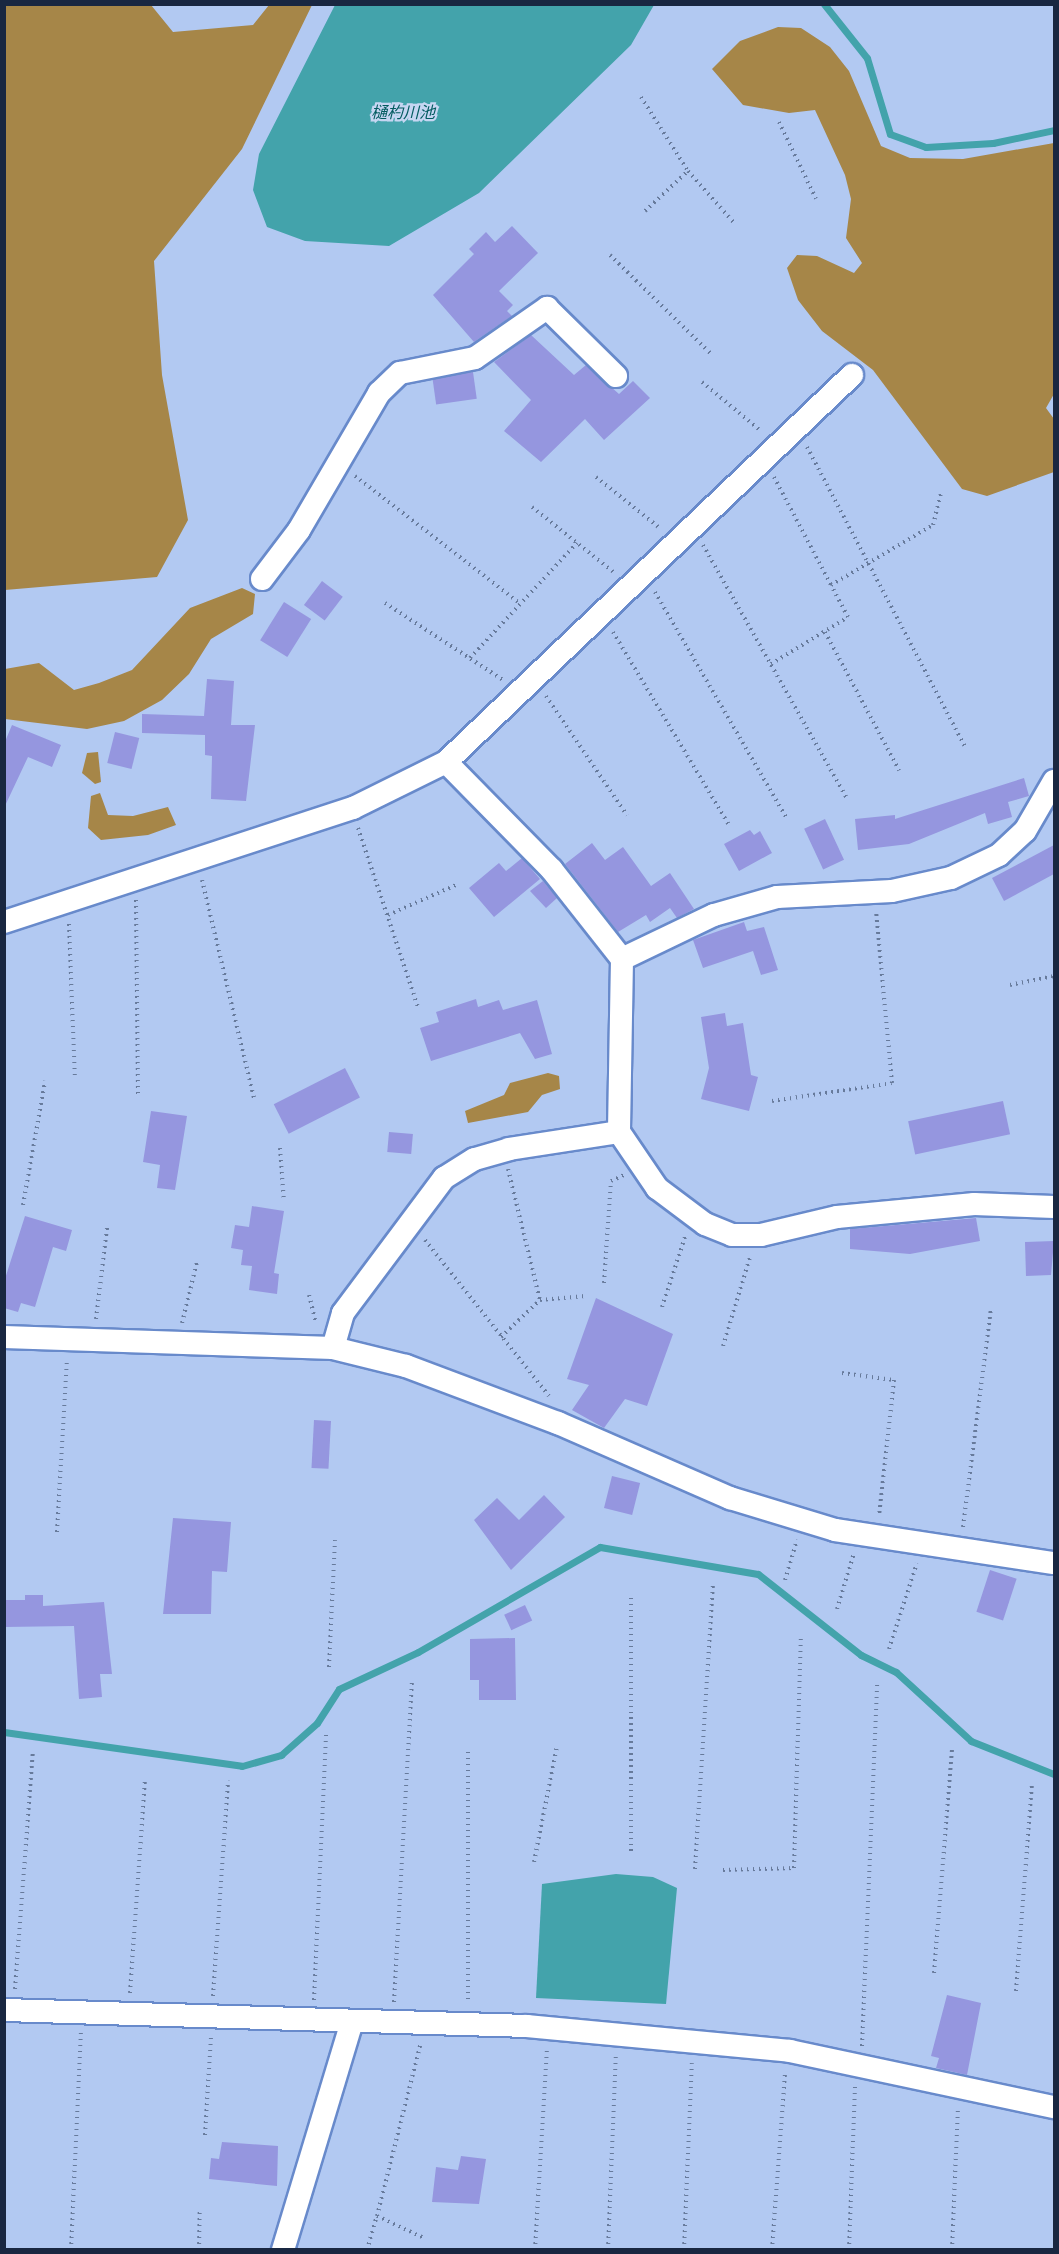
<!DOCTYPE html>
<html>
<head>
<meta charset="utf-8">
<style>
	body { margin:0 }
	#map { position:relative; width:1059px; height:2254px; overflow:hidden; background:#b2c9f2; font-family:"Fira Sans","Noto Sans JP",sans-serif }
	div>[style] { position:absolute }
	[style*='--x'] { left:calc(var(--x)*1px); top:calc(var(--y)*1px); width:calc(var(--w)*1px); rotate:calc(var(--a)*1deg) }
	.forest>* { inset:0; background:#a68648 }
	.water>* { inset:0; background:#43a3ab }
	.stream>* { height:7px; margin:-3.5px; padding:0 3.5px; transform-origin:3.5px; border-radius:3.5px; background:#43a3ab }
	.building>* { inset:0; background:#9596df; transform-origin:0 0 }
	.path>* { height:4px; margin-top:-2px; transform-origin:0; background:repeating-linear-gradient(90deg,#677a9b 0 1.5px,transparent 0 6px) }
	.roads { filter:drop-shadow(2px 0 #688acb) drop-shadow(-2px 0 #688acb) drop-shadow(0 2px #688acb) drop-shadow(0 -2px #688acb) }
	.minor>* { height:22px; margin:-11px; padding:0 11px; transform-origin:11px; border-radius:11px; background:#fff }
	span { translate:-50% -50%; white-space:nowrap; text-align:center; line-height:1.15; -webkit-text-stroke:4.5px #c6d6f2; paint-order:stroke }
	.water-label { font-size:16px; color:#035b60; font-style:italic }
	.frame { position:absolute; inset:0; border:6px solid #192741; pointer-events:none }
</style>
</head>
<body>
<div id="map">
	<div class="forest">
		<i style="clip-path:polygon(4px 5px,151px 5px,173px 32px,253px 25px,269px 5px,312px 5px,242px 149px,154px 261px,162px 375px,188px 520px,157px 577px,5px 590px)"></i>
		<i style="clip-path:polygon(778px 27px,801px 28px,830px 47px,849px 71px,881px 146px,910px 158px,963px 159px,1054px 143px,1054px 394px,1046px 408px,1054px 419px,1054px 472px,987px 496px,962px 489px,873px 370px,822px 331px,798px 300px,787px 268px,797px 255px,817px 256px,854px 273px,862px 263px,846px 238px,851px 199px,845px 175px,815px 110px,789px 113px,743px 105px,712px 69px,740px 41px)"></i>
		<i style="clip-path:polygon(242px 588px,255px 594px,253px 614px,211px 639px,189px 674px,162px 700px,124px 721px,87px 729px,5px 719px,5px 669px,39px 663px,74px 690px,99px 683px,132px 670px,190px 608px)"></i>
		<i style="clip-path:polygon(98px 752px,101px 782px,95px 784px,82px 773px,87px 753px)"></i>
		<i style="clip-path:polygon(100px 793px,108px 815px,133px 816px,168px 807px,176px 825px,148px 835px,101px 840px,88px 828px,91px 796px)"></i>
		<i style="clip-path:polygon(548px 1073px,559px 1076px,560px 1089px,542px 1095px,528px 1112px,468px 1123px,465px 1111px,504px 1095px,510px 1083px)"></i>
	</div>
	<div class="water">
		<i style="clip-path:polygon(335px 5px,335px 4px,654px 5px,631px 45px,479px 193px,389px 246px,305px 241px,267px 227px,253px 190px,259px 154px)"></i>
		<i style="clip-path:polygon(616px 1874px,653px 1877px,677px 1888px,666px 2004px,536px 1998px,542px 1884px)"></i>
	</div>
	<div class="stream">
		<i style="--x:824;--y:4;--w:69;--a:51.5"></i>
		<i style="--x:867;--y:58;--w:79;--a:73.2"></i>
		<i style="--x:890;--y:134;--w:38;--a:20"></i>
		<i style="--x:926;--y:147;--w:67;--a:-3.4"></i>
		<i style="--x:993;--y:143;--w:62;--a:-12"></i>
		<i style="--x:4;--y:1732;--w:240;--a:8.1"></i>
		<i style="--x:242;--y:1766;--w:41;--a:-15.8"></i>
		<i style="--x:281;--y:1755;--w:48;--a:-41.6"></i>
		<i style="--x:317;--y:1723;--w:40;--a:-57.1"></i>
		<i style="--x:339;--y:1689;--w:87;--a:-25.1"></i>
		<i style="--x:418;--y:1652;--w:210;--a:-30"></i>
		<i style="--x:600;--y:1547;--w:160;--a:9.7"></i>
		<i style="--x:758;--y:1574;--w:131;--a:38.2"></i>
		<i style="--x:861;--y:1655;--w:39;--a:26"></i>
		<i style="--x:896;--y:1672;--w:102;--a:42.6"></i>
		<i style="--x:971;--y:1741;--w:89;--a:21.7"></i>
	</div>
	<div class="building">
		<i style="clip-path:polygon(512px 226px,538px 253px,499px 291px,513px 305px,507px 311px,512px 316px,474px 342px,433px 295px,474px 254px,469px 249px,486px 232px,495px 242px)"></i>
		<i style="clip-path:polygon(531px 335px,574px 375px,586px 365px,619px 394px,633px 381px,650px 398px,604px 440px,585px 419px,541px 462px,504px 431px,531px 400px,494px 362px)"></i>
		<i style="left:473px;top:372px;width:27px;height:41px;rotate:82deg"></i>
		<i style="left:322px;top:581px;width:26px;height:30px;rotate:37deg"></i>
		<i style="left:284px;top:602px;width:32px;height:45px;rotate:32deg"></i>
		<i style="clip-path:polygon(207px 679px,234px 681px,231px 725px,255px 725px,246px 801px,211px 799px,212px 756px,205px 755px,205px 735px,142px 733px,142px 714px,204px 716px)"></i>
		<i style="clip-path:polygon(12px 725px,61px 745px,52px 767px,28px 757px,4px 808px,4px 744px)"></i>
		<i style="left:115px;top:732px;width:25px;height:32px;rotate:14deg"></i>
		<i style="clip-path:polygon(1024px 778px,1029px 796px,1008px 802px,1012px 817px,988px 824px,985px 813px,909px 844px,858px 850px,855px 819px,895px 815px,895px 819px)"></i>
		<i style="left:825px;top:819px;width:45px;height:23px;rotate:65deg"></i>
		<i style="clip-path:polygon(750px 830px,754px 835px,760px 831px,772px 853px,739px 871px,724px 844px)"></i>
		<i style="clip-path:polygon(592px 843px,605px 860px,623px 847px,651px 886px,670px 873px,694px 909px,677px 918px,670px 908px,650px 922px,646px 915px,618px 932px,565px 864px)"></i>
		<i style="clip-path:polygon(1054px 845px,1054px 874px,1004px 901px,992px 878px)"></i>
		<i style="clip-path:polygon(522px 858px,540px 879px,494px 917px,469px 888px,499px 863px,506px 871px)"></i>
		<i style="clip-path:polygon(543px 881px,557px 898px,546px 908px,530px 891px)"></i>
		<i style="clip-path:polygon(744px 922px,747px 931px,764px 927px,778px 970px,761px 975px,753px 951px,703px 968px,693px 940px)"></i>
		<i style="clip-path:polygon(476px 999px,478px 1007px,499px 1000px,503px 1010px,537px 1000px,552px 1054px,535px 1059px,520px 1033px,431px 1061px,420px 1028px,439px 1022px,436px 1012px)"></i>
		<i style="clip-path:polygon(725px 1013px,727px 1026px,743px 1023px,751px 1075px,758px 1077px,749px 1111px,701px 1099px,709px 1068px,701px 1017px)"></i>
		<i style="left:345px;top:1068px;width:33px;height:80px;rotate:63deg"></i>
		<i style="left:1003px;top:1101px;width:34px;height:97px;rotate:78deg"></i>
		<i style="clip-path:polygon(151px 1111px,187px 1116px,175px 1190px,157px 1188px,160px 1165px,143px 1162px)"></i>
		<i style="left:389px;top:1132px;width:24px;height:20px;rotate:5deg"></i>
		<i style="clip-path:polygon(252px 1206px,284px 1211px,274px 1273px,279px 1274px,277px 1294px,249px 1290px,252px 1266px,241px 1265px,243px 1250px,231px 1248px,235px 1225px,249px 1227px)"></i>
		<i style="clip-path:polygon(25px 1216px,72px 1230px,66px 1251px,53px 1247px,35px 1307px,21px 1303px,18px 1312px,4px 1308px,4px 1282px)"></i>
		<i style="clip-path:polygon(976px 1218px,980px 1241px,910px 1254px,850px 1249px,850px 1229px)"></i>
		<i style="clip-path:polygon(1054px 1241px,1051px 1275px,1026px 1276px,1025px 1242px)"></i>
		<i style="clip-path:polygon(596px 1298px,673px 1334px,647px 1406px,625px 1399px,604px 1428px,572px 1410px,589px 1385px,567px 1379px)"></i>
		<i style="left:314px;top:1420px;width:17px;height:48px;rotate:3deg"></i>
		<i style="left:612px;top:1476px;width:29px;height:33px;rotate:14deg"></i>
		<i style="clip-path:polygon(544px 1495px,565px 1517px,511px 1570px,474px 1520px,497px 1498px,519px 1520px)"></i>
		<i style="clip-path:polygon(173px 1518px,231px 1522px,227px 1572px,212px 1571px,211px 1614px,163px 1614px)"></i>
		<i style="left:990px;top:1570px;width:28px;height:44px;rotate:18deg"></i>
		<i style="clip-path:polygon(25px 1595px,43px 1595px,43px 1606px,104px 1602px,112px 1674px,100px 1674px,102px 1697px,79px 1699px,74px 1626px,4px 1627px,4px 1600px,25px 1600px)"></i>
		<i style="left:525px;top:1605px;width:17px;height:23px;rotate:65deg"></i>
		<i style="clip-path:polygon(515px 1638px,516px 1700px,479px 1700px,479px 1680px,470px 1680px,470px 1639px)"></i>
		<i style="clip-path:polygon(947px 1995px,981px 2003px,967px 2075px,936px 2068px,939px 2058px,931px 2056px)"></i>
		<i style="clip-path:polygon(222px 2142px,278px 2146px,277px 2186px,209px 2179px,211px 2158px,219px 2159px)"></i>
		<i style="clip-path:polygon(461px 2156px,486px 2159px,479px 2204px,432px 2202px,436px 2167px,458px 2170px)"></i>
	</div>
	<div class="path">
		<i style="--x:641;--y:97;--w:88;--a:57.6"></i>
		<i style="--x:779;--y:122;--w:85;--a:64.3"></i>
		<i style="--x:645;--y:211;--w:59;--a:-42.9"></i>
		<i style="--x:688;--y:171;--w:71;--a:48.4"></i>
		<i style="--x:610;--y:255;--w:143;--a:44.4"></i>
		<i style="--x:702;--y:382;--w:77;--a:39.7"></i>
		<i style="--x:807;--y:447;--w:341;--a:62.2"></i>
		<i style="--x:355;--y:476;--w:206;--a:37.7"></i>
		<i style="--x:596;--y:477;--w:83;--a:38.7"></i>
		<i style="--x:774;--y:477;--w:122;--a:62.2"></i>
		<i style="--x:532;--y:507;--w:107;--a:38.6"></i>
		<i style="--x:703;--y:545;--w:293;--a:60.4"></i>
		<i style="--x:655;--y:592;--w:263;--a:59.8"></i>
		<i style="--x:385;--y:603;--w:141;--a:33.1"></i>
		<i style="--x:613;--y:632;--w:227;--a:59"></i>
		<i style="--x:825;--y:632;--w:157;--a:61.8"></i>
		<i style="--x:470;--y:658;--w:157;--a:-47.1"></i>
		<i style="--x:771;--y:664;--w:90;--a:-31.4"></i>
		<i style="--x:848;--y:617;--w:36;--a:-118"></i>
		<i style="--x:831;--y:585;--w:118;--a:-30.5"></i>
		<i style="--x:933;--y:525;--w:33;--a:-76"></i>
		<i style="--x:546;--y:696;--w:144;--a:55.8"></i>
		<i style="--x:358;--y:828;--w:189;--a:71.5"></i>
		<i style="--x:202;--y:880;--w:224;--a:76.6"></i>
		<i style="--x:136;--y:900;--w:194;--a:89.4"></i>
		<i style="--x:388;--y:915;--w:74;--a:-23.8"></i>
		<i style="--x:69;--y:924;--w:155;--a:87.8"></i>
		<i style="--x:1010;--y:985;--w:45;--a:-11.6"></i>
		<i style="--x:772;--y:1101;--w:121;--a:-8.5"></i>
		<i style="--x:892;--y:1083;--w:172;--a:-95.3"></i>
		<i style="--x:280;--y:1148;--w:53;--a:85.7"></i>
		<i style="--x:508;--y:1169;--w:135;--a:76.3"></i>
		<i style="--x:23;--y:1205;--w:126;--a:-79.9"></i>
		<i style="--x:425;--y:1240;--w:199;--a:51.5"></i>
		<i style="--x:604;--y:1283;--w:102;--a:-86.1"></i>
		<i style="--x:611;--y:1181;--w:14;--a:-25"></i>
		<i style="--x:309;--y:1295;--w:29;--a:76"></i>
		<i style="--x:662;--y:1307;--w:74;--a:-71.8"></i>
		<i style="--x:96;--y:1319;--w:92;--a:-83.1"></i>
		<i style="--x:182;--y:1323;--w:63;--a:-76.2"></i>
		<i style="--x:501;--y:1337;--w:54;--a:-43.5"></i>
		<i style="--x:540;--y:1300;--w:45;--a:-5.1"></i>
		<i style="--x:723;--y:1346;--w:93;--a:-73.1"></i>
		<i style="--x:842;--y:1373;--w:52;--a:7.7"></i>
		<i style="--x:894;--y:1380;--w:136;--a:96.3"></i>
		<i style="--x:963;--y:1527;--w:221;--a:-82.7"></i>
		<i style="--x:57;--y:1532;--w:172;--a:-86.7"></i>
		<i style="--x:785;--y:1580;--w:42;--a:-73.3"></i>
		<i style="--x:837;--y:1609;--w:59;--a:-73.1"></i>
		<i style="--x:889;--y:1649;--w:90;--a:-72"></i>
		<i style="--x:329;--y:1667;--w:127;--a:-87.3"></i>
		<i style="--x:468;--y:1752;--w:251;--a:90"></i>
		<i style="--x:631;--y:1851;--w:254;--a:-90"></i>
		<i style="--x:534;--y:1862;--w:118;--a:-78.8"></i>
		<i style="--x:695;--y:1869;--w:284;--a:-86.4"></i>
		<i style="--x:723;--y:1870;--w:71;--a:-1.6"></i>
		<i style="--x:794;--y:1868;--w:232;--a:-88.3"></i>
		<i style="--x:934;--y:1973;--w:224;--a:-85.4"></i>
		<i style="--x:15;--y:1989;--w:239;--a:-85.7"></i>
		<i style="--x:1016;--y:1991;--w:207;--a:-85.6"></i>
		<i style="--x:130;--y:1993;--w:215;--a:-86"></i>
		<i style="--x:213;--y:1996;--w:216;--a:-86"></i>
		<i style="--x:314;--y:2000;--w:269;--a:-87.4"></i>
		<i style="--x:394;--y:2002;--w:321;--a:-86.8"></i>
		<i style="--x:862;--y:2046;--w:364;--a:-87.6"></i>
		<i style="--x:205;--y:2135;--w:99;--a:-86.5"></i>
		<i style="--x:377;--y:2216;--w:179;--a:-75.8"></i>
		<i style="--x:71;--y:2250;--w:218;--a:-87.4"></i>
		<i style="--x:199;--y:2250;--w:39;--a:-89"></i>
		<i style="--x:367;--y:2250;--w:35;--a:-74"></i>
		<i style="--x:377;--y:2216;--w:52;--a:25.1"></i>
		<i style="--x:535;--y:2250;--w:200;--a:-86.6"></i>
		<i style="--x:608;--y:2250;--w:195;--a:-87.7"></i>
		<i style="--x:684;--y:2250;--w:187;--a:-87.6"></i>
		<i style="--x:772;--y:2250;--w:179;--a:-85.8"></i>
		<i style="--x:849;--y:2250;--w:164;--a:-87.9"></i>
		<i style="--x:952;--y:2250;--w:144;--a:-87.6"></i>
	</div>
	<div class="roads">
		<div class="minor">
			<i style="--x:262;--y:579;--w:61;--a:-52.9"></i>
			<i style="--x:299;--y:530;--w:159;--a:-59.7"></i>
			<i style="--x:379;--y:393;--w:29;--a:-44"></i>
			<i style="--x:400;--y:373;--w:76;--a:-11.3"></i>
			<i style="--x:475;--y:358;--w:88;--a:-34.8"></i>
			<i style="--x:547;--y:308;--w:97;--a:44.6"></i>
			<i style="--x:446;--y:762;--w:561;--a:-43.63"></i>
			<i style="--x:4;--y:922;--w:367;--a:-18.1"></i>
			<i style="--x:353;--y:808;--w:104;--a:-26.3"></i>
			<i style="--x:446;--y:762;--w:151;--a:45.5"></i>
			<i style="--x:552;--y:870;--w:113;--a:51.8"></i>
			<i style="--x:622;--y:959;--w:173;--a:91"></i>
			<i style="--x:619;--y:1132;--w:68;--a:55.8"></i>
			<i style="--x:657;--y:1188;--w:60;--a:36.9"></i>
			<i style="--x:705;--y:1224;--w:29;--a:22"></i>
			<i style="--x:732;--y:1235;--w:29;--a:0"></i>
			<i style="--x:761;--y:1235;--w:78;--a:-13.3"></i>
			<i style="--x:837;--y:1217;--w:138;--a:-5.4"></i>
			<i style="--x:974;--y:1204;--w:80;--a:2.1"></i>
			<i style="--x:622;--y:959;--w:102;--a:-25.6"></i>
			<i style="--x:714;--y:915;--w:66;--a:-15.9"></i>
			<i style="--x:777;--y:897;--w:115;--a:-3"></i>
			<i style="--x:892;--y:891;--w:60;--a:-12.4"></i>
			<i style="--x:951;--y:878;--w:53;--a:-25.6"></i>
			<i style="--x:999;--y:855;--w:35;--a:-43"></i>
			<i style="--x:1025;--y:831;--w:58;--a:-59.9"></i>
			<i style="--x:4;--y:1337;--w:329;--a:1.9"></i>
			<i style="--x:333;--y:1348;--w:75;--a:13.9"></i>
			<i style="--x:406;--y:1366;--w:162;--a:20.6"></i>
			<i style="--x:558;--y:1423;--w:188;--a:23.6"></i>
			<i style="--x:730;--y:1498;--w:110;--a:16.9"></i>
			<i style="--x:835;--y:1530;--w:221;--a:8.6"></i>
			<i style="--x:333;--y:1348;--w:36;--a:-74"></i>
			<i style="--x:343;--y:1313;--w:169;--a:-53.2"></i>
			<i style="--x:444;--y:1178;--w:36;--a:-32"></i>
			<i style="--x:475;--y:1159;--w:35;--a:-16"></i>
			<i style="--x:509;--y:1149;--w:111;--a:-8.8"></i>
			<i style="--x:4;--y:2010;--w:523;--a:1.75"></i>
			<i style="--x:527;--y:2026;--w:264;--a:5.4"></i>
			<i style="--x:790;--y:2051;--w:270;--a:12"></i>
			<i style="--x:283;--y:2250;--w:238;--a:-73.2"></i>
		</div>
	</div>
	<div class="water-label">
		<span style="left:403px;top:113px">樋杓川池</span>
	</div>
	<div class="frame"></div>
</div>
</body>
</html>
